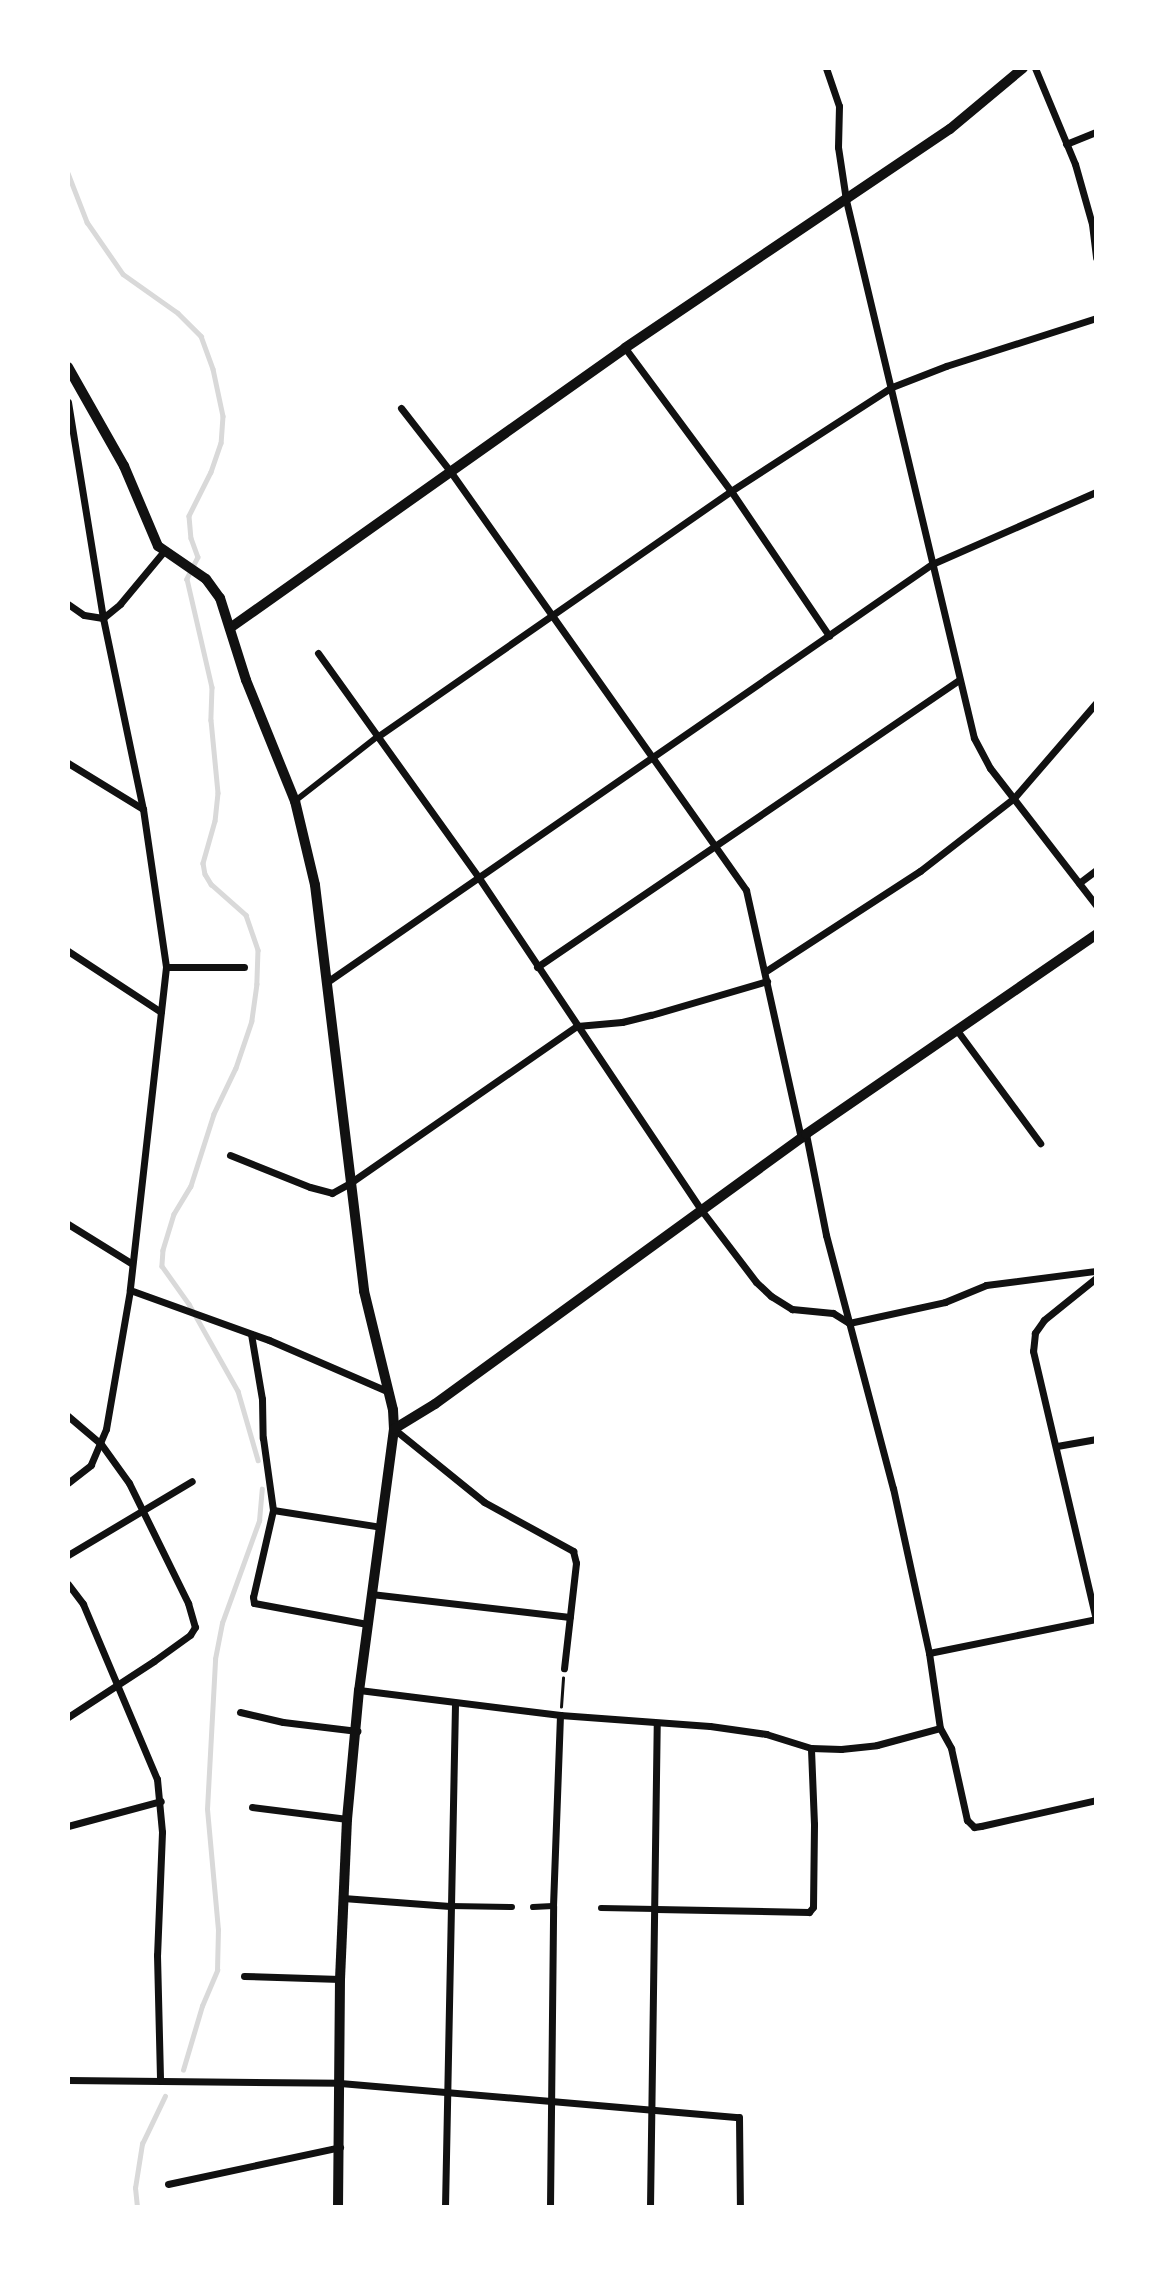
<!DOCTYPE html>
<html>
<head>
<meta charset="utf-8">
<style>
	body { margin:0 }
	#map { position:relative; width:1164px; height:2275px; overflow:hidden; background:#fff; font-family:Lato,sans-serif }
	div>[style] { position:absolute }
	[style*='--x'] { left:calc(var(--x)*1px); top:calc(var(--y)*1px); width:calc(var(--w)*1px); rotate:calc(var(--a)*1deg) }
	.stream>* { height:4.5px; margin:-2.25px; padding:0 2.25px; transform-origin:2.25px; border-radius:2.25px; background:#d9d9d9 }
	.path>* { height:2.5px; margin:-1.25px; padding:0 1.25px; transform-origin:1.25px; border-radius:1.25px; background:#111 }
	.pedestrian>* { height:6px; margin:-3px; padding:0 3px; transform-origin:3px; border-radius:3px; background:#111 }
	.minor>* { height:7px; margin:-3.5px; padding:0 3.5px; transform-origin:3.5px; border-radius:3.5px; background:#111 }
	.tertiary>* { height:10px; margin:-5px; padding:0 5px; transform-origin:5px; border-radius:5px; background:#111 }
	span { translate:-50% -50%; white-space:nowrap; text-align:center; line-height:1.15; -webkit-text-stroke:5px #fff; paint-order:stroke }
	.frame { position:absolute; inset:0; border:70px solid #fff; pointer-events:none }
</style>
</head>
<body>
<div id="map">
	<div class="stream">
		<i style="--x:68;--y:173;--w:53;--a:68.8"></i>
		<i style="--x:87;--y:222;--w:63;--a:55.3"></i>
		<i style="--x:123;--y:274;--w:67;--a:35.3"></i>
		<i style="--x:178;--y:313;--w:33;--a:45"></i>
		<i style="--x:201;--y:336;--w:35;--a:70"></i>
		<i style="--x:213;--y:369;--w:48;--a:78"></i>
		<i style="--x:223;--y:416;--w:27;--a:94"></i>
		<i style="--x:221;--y:443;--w:31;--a:109"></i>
		<i style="--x:211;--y:472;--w:49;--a:116.6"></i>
		<i style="--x:189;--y:516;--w:22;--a:85"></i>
		<i style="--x:191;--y:538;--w:20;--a:70"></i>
		<i style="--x:198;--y:557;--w:25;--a:117"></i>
		<i style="--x:187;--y:579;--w:111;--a:77"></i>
		<i style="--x:212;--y:687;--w:33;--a:92"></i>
		<i style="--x:211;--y:720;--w:73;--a:84.5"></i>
		<i style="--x:218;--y:793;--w:28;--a:96"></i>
		<i style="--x:215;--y:821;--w:44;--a:105.9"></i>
		<i style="--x:203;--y:863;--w:11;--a:80"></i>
		<i style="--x:205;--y:874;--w:12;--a:59"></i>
		<i style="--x:211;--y:884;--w:47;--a:41.5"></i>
		<i style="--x:246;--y:915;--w:37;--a:71"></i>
		<i style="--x:258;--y:950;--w:34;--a:92"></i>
		<i style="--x:257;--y:984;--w:37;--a:98"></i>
		<i style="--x:252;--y:1021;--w:50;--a:108.8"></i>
		<i style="--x:236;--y:1068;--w:51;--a:115.6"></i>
		<i style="--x:214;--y:1114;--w:76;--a:107.7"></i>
		<i style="--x:191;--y:1186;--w:33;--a:121"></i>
		<i style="--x:174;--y:1214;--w:38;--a:107"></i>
		<i style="--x:163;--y:1250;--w:16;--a:94"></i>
		<i style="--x:162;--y:1266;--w:47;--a:54.6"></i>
		<i style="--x:189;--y:1304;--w:100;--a:60.6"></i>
		<i style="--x:238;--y:1391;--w:72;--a:73.8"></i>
		<i style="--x:183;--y:2070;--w:67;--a:-73.5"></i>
		<i style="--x:202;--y:2006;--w:39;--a:-67"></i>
		<i style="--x:217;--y:1970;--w:40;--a:-88.6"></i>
		<i style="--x:218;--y:1930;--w:121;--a:-95.2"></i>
		<i style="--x:207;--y:1809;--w:150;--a:-86.9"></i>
		<i style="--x:215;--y:1659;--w:37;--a:-79"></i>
		<i style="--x:222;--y:1623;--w:109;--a:-70.1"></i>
		<i style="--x:259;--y:1521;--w:32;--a:-85"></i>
		<i style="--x:137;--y:2207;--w:19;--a:-96"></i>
		<i style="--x:135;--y:2188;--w:45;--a:-81"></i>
		<i style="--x:142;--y:2144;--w:53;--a:-64.4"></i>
	</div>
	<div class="path">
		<i style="--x:561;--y:1707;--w:29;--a:-86"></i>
	</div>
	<div class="pedestrian">
		<i style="--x:295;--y:801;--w:104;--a:-38"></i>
		<i style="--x:450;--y:1906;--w:62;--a:0.9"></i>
		<i style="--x:533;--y:1907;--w:20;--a:-3"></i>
		<i style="--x:601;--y:1908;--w:55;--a:1"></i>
	</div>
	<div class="minor">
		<i style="--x:826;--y:68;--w:40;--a:71.1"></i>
		<i style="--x:839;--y:106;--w:41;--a:91.4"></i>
		<i style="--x:838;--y:147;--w:54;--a:81.4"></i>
		<i style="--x:846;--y:200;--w:553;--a:76.62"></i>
		<i style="--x:974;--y:738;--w:34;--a:62"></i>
		<i style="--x:990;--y:768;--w:173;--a:52.3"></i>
		<i style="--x:1035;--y:68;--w:104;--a:67.4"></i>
		<i style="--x:1075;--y:164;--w:62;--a:74.2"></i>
		<i style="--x:1092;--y:224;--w:34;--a:83"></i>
		<i style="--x:1066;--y:144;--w:32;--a:-22"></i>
		<i style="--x:625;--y:348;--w:178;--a:53.5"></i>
		<i style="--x:731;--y:491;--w:175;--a:55.9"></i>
		<i style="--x:68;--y:402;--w:219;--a:80.8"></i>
		<i style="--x:103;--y:618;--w:195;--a:78.2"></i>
		<i style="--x:143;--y:809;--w:160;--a:81.7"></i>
		<i style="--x:166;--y:967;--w:325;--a:96.4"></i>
		<i style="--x:130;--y:1290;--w:141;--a:99.8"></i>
		<i style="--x:106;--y:1429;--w:39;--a:113"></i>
		<i style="--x:91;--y:1465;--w:29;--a:142"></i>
		<i style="--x:401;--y:408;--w:80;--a:52.1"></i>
		<i style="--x:450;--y:471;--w:513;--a:54.76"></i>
		<i style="--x:746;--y:890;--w:255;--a:77.5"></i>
		<i style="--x:68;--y:604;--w:19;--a:35"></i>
		<i style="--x:84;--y:615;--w:19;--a:9"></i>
		<i style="--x:103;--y:618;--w:22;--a:-39"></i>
		<i style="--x:120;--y:604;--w:69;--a:-50.3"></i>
		<i style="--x:318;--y:653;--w:277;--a:54.4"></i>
		<i style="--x:479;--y:878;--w:401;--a:56.2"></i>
		<i style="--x:702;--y:1211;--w:89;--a:52.7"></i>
		<i style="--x:756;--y:1282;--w:21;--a:43"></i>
		<i style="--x:771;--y:1296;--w:25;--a:32"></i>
		<i style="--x:792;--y:1309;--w:41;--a:5.6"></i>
		<i style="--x:833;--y:1313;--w:19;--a:32"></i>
		<i style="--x:849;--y:1323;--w:98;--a:-12.3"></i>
		<i style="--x:945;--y:1302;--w:44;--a:-22.5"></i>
		<i style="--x:986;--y:1285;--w:111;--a:-7.3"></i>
		<i style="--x:377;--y:737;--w:431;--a:-34.8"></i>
		<i style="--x:731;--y:491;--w:192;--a:-32.9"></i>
		<i style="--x:892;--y:387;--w:58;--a:-21.3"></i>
		<i style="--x:946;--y:366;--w:157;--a:-17.7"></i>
		<i style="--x:68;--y:763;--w:88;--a:31.5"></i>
		<i style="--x:1079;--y:883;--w:21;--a:-37"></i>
		<i style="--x:68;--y:951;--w:111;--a:33.3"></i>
		<i style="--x:166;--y:967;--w:78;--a:0"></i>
		<i style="--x:537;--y:967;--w:510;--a:-34.22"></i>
		<i style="--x:766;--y:971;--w:184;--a:-33"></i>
		<i style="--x:920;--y:871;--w:119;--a:-37.8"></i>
		<i style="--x:1014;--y:798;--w:125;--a:-49.2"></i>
		<i style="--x:327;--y:982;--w:735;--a:-34.64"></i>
		<i style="--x:932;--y:564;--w:179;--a:-23.7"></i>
		<i style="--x:956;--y:1029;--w:142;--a:53.6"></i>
		<i style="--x:806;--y:1134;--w:103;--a:78.8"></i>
		<i style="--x:826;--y:1235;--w:262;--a:75.2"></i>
		<i style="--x:893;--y:1488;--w:169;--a:77.7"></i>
		<i style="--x:929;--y:1653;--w:76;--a:81.7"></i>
		<i style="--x:940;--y:1728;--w:23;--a:61"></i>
		<i style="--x:951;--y:1748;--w:74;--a:77.5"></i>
		<i style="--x:967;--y:1820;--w:10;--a:45"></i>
		<i style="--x:974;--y:1827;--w:7;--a:-8"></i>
		<i style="--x:981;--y:1826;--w:118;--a:-12.7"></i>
		<i style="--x:230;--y:1155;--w:86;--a:21.8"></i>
		<i style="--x:310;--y:1187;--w:23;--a:15"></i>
		<i style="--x:332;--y:1193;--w:21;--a:-29"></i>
		<i style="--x:350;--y:1183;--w:276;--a:-34.7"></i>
		<i style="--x:577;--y:1026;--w:45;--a:-5.1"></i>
		<i style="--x:622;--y:1022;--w:30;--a:-14"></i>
		<i style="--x:651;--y:1015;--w:121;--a:-16.3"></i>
		<i style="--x:68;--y:1224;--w:74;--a:31.8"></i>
		<i style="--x:1096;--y:1278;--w:67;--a:141.1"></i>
		<i style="--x:1044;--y:1320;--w:16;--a:125"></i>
		<i style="--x:1035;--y:1333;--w:18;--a:96"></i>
		<i style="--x:1033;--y:1351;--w:276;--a:76.8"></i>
		<i style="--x:130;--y:1290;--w:148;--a:19.8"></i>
		<i style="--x:269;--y:1340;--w:129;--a:23.4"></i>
		<i style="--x:251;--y:1334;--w:66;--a:80.4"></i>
		<i style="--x:262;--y:1399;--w:39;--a:89"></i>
		<i style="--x:263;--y:1438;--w:73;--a:82.1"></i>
		<i style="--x:273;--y:1510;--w:89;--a:102.9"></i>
		<i style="--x:253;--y:1597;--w:6;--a:81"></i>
		<i style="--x:254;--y:1603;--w:115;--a:10.5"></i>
		<i style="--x:68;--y:1416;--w:43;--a:40.3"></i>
		<i style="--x:101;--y:1444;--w:48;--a:54.3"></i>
		<i style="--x:129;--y:1483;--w:134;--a:63.8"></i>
		<i style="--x:188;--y:1603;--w:25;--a:74"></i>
		<i style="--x:195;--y:1627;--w:9;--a:122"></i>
		<i style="--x:190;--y:1635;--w:44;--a:144.2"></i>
		<i style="--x:154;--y:1661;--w:103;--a:146.9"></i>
		<i style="--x:394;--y:1429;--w:116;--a:39"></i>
		<i style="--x:484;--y:1502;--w:102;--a:28.8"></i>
		<i style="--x:573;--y:1551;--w:12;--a:76"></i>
		<i style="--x:576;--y:1563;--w:106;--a:96.5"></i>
		<i style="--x:1057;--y:1446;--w:40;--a:-10"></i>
		<i style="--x:273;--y:1510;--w:109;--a:8.9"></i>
		<i style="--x:68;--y:1555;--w:144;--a:-30.8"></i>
		<i style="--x:68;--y:1584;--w:25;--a:53"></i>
		<i style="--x:83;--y:1604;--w:190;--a:67.1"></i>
		<i style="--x:157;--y:1779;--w:53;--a:84.6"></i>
		<i style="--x:162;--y:1832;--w:123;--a:92.3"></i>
		<i style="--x:157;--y:1955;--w:126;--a:88.6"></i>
		<i style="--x:371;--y:1594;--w:200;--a:6.6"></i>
		<i style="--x:929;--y:1653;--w:170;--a:-11.5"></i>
		<i style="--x:359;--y:1690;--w:203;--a:7.1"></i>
		<i style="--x:560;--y:1715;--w:150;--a:4.2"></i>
		<i style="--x:710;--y:1726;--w:57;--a:8.1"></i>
		<i style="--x:766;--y:1734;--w:47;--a:17.3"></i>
		<i style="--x:811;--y:1748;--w:30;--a:2"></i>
		<i style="--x:841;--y:1749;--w:36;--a:-6"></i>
		<i style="--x:877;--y:1745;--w:65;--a:-15.1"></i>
		<i style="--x:240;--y:1712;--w:44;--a:13.1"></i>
		<i style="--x:283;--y:1722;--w:75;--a:6.9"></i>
		<i style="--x:252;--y:1807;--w:96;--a:7.2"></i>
		<i style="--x:68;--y:1826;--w:96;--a:-15"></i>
		<i style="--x:343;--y:1898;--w:107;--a:4.3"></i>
		<i style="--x:656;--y:1909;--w:153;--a:1.1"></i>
		<i style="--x:809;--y:1912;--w:6;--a:-51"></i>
		<i style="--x:813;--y:1907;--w:83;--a:-89.3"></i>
		<i style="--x:814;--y:1824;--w:76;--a:-92.3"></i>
		<i style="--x:244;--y:1976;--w:96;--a:1.8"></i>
		<i style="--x:68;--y:2080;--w:272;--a:0.6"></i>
		<i style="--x:340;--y:2083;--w:400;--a:4.9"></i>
		<i style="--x:739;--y:2117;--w:90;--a:89.4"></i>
		<i style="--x:168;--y:2184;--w:176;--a:-12.1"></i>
		<i style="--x:445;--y:2207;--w:504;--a:-88.86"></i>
		<i style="--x:550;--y:2207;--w:301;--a:-89.4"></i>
		<i style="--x:553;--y:1906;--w:191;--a:-87.9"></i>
		<i style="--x:650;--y:2207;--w:483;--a:-89.2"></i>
	</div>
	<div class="tertiary">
		<i style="--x:68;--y:367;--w:114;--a:60.5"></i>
		<i style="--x:124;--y:466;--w:87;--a:67"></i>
		<i style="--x:158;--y:546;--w:58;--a:34.5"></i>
		<i style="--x:206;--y:579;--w:24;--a:54"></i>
		<i style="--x:220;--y:598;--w:86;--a:72.4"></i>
		<i style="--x:246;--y:680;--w:131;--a:68"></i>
		<i style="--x:295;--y:801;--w:86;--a:76.6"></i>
		<i style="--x:315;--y:885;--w:409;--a:83.1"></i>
		<i style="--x:364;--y:1291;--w:122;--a:76.3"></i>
		<i style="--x:393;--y:1410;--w:19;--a:87"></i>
		<i style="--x:394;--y:1429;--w:263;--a:97.6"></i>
		<i style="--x:359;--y:1690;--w:130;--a:95.3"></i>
		<i style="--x:347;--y:1819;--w:160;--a:92.5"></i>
		<i style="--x:340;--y:1979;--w:228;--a:90.5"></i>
		<i style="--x:230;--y:628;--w:484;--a:-35.3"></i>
		<i style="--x:625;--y:348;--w:392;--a:-34"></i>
		<i style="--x:950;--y:129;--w:95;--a:-39.9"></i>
		<i style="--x:394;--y:1429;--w:48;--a:-31.4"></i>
		<i style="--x:435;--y:1404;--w:459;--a:-36"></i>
		<i style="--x:806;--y:1134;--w:352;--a:-34.5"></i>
	</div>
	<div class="frame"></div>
</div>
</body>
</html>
